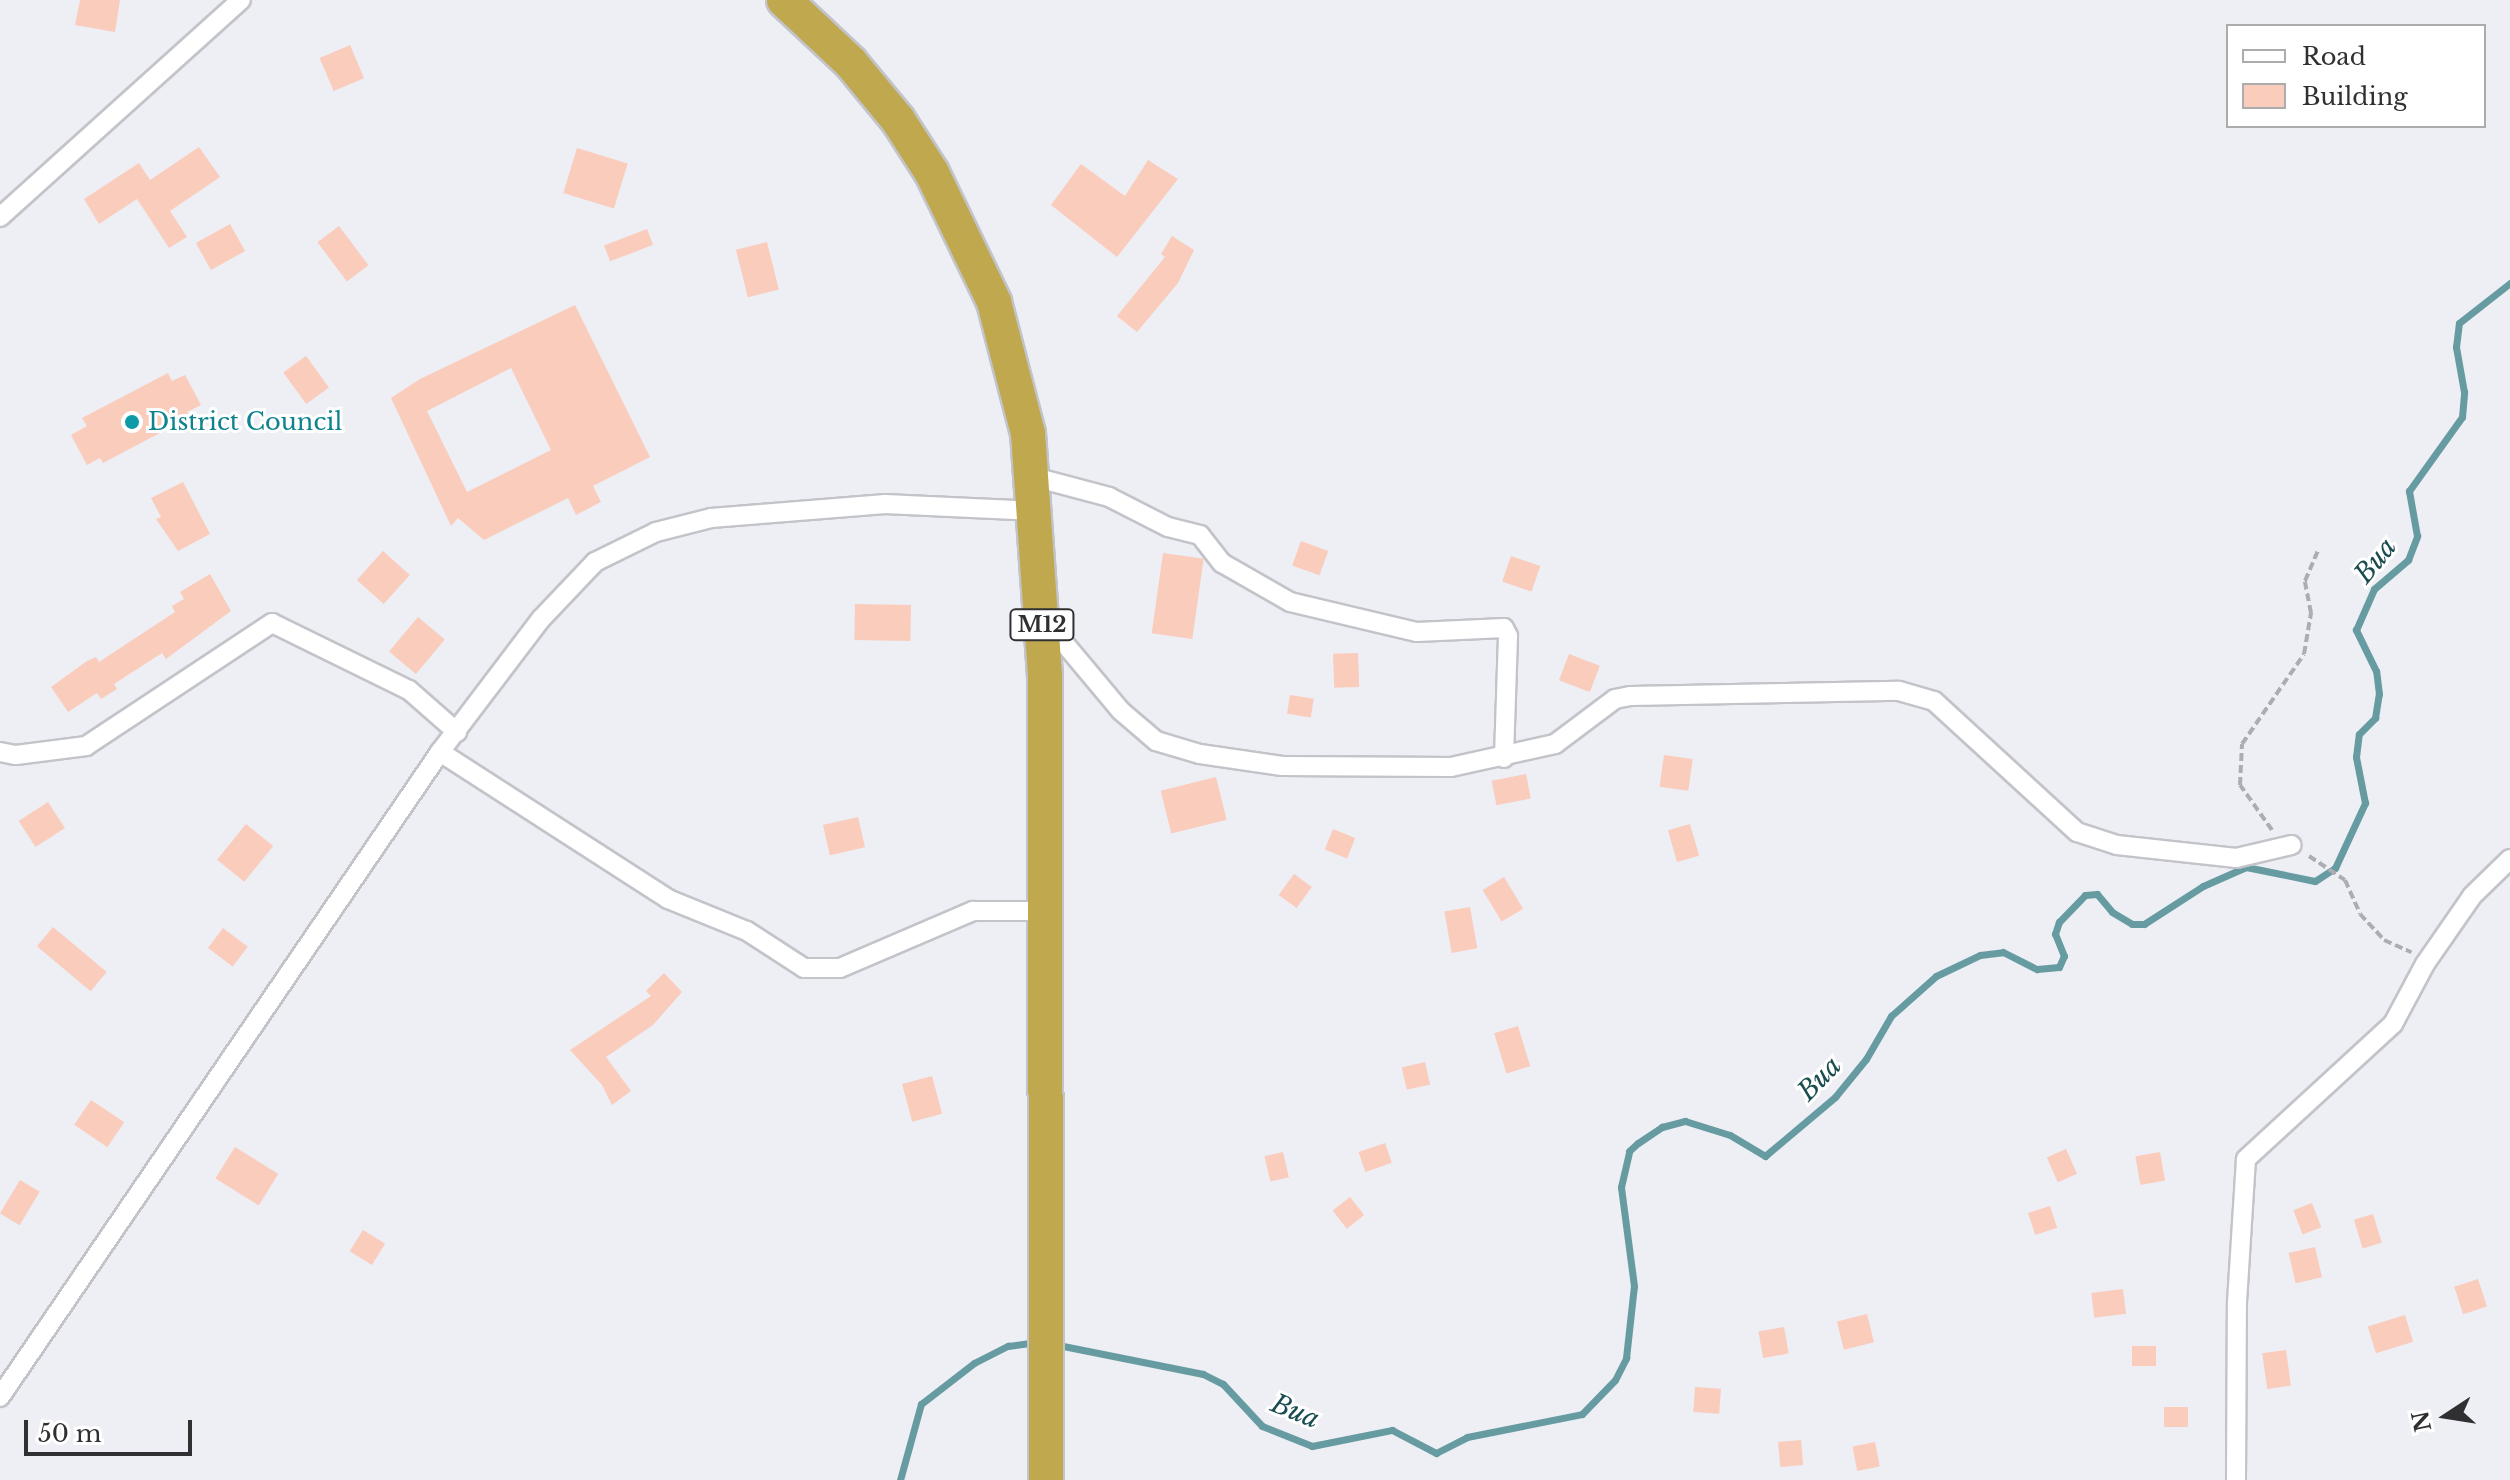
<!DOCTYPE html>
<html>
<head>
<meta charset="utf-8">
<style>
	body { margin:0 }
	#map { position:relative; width:2510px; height:1480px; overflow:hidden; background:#eeeef5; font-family:"Libre Baskerville",serif }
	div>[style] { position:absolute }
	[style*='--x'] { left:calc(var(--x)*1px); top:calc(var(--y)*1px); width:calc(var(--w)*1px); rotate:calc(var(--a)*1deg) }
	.stream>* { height:7px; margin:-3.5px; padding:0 3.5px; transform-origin:3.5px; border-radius:3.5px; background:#669ca1 }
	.building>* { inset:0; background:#faccbc; transform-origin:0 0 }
	.path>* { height:4px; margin-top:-2px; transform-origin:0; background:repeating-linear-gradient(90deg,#acacb2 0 8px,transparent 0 12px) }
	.roads { filter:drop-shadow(2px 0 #c3c4ca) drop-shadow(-2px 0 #c3c4ca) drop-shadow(0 2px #c3c4ca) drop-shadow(0 -2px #c3c4ca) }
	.street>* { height:18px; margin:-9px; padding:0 9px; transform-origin:9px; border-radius:9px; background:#fff }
	.highway>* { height:34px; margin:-17px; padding:0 17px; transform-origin:17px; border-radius:17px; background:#bfa84e }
	.dots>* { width:22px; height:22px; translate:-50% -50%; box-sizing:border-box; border:4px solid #fff; border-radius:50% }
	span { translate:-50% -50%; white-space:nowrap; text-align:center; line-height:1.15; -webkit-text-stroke:6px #fff; paint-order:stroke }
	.shield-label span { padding:2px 6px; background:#fff; border:2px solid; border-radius:6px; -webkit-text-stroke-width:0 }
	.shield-label { font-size:22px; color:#303033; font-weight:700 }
	.culture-label { font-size:24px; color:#0d838f }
	.left { translate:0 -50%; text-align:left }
	.water-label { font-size:26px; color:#1b4c50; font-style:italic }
	.legend { position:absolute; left:2226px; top:24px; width:260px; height:104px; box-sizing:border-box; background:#fff; border:2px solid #acacad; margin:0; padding:10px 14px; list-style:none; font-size:24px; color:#303033 }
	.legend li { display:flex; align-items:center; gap:16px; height:40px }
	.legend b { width:40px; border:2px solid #acacad }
	.north { position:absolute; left:2406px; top:1376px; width:80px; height:80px; -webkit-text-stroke:6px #fff; paint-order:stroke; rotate:258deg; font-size:22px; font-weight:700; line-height:32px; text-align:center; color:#303033 }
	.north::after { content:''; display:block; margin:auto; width:28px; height:36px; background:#303033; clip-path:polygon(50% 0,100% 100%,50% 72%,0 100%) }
	.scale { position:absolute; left:24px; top:1420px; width:168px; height:36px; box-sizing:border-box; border:4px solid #303033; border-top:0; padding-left:10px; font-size:24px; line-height:28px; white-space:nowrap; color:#303033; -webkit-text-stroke:6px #fff; paint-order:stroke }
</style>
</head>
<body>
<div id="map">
	<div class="stream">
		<i style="--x:1053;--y:1344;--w:153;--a:11.3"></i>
		<i style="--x:1203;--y:1374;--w:22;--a:27"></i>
		<i style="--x:1223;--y:1384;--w:57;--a:47.1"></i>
		<i style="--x:1262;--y:1426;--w:54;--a:21.8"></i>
		<i style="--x:1312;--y:1446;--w:82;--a:-11.3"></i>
		<i style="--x:1392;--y:1430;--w:50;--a:27.6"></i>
		<i style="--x:1436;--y:1453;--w:35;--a:-27"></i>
		<i style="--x:1467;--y:1437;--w:117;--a:-11.3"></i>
		<i style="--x:1582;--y:1414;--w:47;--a:-45.9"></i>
		<i style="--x:1615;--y:1380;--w:25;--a:-63"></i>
		<i style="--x:1626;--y:1358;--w:72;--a:-83.7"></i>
		<i style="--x:1634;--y:1286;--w:100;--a:-97.5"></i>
		<i style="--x:1621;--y:1187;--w:37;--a:-77"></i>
		<i style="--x:1629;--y:1151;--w:12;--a:-42"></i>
		<i style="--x:1638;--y:1143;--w:29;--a:-34"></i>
		<i style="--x:1662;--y:1127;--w:24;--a:-15"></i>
		<i style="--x:1685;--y:1121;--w:47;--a:17.3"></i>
		<i style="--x:1730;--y:1135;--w:41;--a:31"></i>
		<i style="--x:1765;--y:1156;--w:92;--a:-40.1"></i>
		<i style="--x:1835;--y:1097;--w:49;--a:-50.8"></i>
		<i style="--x:1866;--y:1059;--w:50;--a:-59.8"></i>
		<i style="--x:1891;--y:1016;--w:60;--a:-41.6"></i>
		<i style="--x:1936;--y:976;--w:49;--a:-25.5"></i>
		<i style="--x:1980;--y:955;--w:23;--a:-7"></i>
		<i style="--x:2003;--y:952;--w:38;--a:27"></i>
		<i style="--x:2037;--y:969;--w:22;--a:-5"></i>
		<i style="--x:2059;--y:967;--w:12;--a:-66"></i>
		<i style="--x:2064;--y:956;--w:24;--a:-112"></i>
		<i style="--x:2055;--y:934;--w:13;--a:-72"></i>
		<i style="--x:2059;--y:922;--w:37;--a:-46"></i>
		<i style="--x:2085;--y:895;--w:12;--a:-5"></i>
		<i style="--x:2097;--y:894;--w:23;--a:50"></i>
		<i style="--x:2112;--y:912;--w:23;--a:31"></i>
		<i style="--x:2132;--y:924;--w:12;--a:0"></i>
		<i style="--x:2144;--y:924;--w:70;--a:-32.8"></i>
		<i style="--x:2203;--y:886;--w:47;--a:-23.8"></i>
		<i style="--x:2246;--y:867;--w:70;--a:11.5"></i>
		<i style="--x:2315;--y:881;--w:24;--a:-33"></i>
		<i style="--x:2335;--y:868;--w:72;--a:-65.2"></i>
		<i style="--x:2365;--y:803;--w:47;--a:-101.1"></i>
		<i style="--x:2356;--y:757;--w:23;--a:-83"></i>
		<i style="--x:2359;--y:734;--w:23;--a:-45"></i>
		<i style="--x:2375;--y:718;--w:24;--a:-81"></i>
		<i style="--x:2379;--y:694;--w:23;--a:-97"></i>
		<i style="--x:2376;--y:671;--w:46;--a:-116"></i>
		<i style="--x:2356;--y:630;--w:45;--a:-66.3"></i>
		<i style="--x:2374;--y:589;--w:45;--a:-40.5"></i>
		<i style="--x:2408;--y:560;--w:26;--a:-69"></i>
		<i style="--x:2417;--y:536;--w:46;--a:-100.1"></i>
		<i style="--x:2409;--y:491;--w:91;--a:-54.4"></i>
		<i style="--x:2462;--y:417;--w:25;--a:-85"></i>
		<i style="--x:2464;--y:392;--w:46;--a:-100.1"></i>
		<i style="--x:2456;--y:347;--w:24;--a:-83"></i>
		<i style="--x:2459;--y:323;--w:65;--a:-38.1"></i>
		<i style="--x:900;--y:1480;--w:79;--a:-74.6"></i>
		<i style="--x:921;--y:1404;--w:67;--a:-37.7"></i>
		<i style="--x:974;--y:1363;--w:38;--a:-27"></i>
		<i style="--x:1008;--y:1346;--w:29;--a:-8"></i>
	</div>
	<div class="building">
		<i style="clip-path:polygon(80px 0,120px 0,115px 32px,75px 25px)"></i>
		<i style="left:350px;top:45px;width:36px;height:33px;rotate:67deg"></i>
		<i style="clip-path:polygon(199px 147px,220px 177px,170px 211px,187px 237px,169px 248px,137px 199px,99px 224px,84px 199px,139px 163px,150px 180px)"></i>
		<i style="left:577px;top:148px;width:53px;height:47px;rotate:17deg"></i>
		<i style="clip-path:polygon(1148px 160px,1178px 179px,1117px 257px,1051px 205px,1081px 164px,1125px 196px)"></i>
		<i style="left:230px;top:224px;width:31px;height:39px;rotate:61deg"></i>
		<i style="left:339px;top:226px;width:49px;height:27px;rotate:53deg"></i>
		<i style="left:647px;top:229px;width:17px;height:46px;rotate:69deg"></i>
		<i style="clip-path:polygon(1172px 236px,1194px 250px,1178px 283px,1137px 332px,1117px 316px,1165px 257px,1161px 254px)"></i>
		<i style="left:767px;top:242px;width:49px;height:32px;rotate:76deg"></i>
		<i style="clip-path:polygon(evenodd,575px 305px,650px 457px,593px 486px,601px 502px,576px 515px,568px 498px,484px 540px,458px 518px,451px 526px,391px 398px,420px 379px,575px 305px,511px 368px,551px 450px,467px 492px,427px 411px,511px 368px)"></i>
		<i style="left:306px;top:356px;width:39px;height:28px;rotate:54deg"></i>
		<i style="clip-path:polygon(168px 373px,172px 381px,185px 375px,201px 405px,187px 412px,190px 417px,103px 463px,100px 458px,87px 465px,71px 435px,87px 426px,82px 418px)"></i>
		<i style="clip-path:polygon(183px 482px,210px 534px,178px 551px,156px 519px,161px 517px,151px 498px)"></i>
		<i style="left:1301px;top:541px;width:29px;height:26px;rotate:20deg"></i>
		<i style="left:383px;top:551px;width:36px;height:39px;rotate:42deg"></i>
		<i style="left:1163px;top:553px;width:41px;height:81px;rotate:8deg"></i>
		<i style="left:1511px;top:556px;width:31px;height:27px;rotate:19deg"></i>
		<i style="clip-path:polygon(210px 574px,231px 611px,166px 659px,162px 653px,114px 684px,117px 689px,101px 699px,97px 693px,68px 712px,51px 687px,87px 661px,96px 657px,99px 662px,175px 612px,172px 606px,184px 599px,180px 592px)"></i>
		<i style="left:855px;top:604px;width:56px;height:36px;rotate:1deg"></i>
		<i style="left:418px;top:617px;width:35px;height:45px;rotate:40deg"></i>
		<i style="left:1358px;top:653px;width:34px;height:25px;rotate:88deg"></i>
		<i style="left:1569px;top:654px;width:33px;height:28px;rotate:21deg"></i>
		<i style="left:1290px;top:695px;width:24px;height:19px;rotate:9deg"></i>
		<i style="left:1664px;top:755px;width:29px;height:32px;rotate:8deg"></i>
		<i style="left:1526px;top:774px;width:25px;height:35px;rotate:79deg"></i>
		<i style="left:1216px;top:777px;width:44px;height:57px;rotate:76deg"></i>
		<i style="left:48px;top:802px;width:31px;height:35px;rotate:57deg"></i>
		<i style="left:858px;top:817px;width:31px;height:36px;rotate:77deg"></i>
		<i style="left:246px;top:824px;width:35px;height:46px;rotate:39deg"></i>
		<i style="left:1690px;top:824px;width:33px;height:23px;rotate:74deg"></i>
		<i style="left:1333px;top:829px;width:24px;height:22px;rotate:22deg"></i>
		<i style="left:1294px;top:874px;width:22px;height:26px;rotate:36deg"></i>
		<i style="left:1504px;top:877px;width:37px;height:25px;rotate:59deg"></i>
		<i style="left:1470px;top:907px;width:42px;height:26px;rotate:80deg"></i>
		<i style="left:53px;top:927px;width:70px;height:25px;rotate:40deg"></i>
		<i style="left:223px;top:928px;width:31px;height:25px;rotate:37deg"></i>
		<i style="clip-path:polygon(664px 973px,682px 992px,653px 1025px,606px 1057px,631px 1091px,612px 1105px,602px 1085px,570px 1050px,651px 996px,646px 991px)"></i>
		<i style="left:1518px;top:1026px;width:42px;height:25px;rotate:73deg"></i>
		<i style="left:1425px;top:1062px;width:23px;height:24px;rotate:77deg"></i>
		<i style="left:932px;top:1076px;width:39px;height:31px;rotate:75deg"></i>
		<i style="left:91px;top:1100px;width:40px;height:30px;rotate:34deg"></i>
		<i style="left:1385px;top:1143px;width:21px;height:28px;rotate:71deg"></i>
		<i style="left:235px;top:1147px;width:51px;height:37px;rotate:32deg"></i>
		<i style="left:2066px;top:1149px;width:27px;height:21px;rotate:66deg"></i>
		<i style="left:1283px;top:1152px;width:26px;height:19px;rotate:77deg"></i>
		<i style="left:2160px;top:1152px;width:29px;height:25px;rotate:80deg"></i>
		<i style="left:20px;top:1180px;width:23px;height:39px;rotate:31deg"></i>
		<i style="left:1350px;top:1197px;width:23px;height:22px;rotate:52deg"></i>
		<i style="left:2312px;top:1203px;width:26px;height:20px;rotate:69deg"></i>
		<i style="left:2050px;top:1206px;width:23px;height:23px;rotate:72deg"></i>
		<i style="left:2373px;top:1214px;width:30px;height:20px;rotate:73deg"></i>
		<i style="left:363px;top:1230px;width:26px;height:25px;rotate:32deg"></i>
		<i style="left:2315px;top:1247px;width:31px;height:27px;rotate:77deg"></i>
		<i style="left:2478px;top:1279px;width:29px;height:25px;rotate:72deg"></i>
		<i style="left:2123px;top:1289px;width:25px;height:32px;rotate:83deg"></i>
		<i style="left:1867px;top:1314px;width:29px;height:31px;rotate:76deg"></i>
		<i style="left:2405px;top:1315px;width:28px;height:39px;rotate:73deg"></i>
		<i style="left:1784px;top:1327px;width:27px;height:26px;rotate:80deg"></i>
		<i style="left:2132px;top:1346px;width:24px;height:20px"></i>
		<i style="left:2286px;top:1350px;width:36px;height:24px;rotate:82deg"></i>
		<i style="left:1695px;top:1387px;width:26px;height:25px;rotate:4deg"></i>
		<i style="left:2164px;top:1407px;width:24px;height:20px"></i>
		<i style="left:1801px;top:1440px;width:25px;height:23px;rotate:85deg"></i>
		<i style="left:1875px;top:1442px;width:25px;height:23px;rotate:79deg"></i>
	</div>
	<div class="path">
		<i style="--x:2272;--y:830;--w:55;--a:-125.4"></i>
		<i style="--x:2240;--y:785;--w:41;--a:-87.2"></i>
		<i style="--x:2242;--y:744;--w:109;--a:-55.4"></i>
		<i style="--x:2304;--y:654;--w:42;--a:-80.3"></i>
		<i style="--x:2311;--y:613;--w:33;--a:-101"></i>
		<i style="--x:2305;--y:581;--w:34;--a:-67"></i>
		<i style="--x:2309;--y:856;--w:43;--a:33.7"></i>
		<i style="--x:2345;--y:880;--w:37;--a:66"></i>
		<i style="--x:2360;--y:914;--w:35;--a:47"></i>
		<i style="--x:2384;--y:940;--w:30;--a:24"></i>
	</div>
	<div class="roads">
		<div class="street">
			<i style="--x:0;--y:217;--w:324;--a:-42"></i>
			<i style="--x:1034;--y:477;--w:78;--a:14.9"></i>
			<i style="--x:1109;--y:497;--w:66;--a:27"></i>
			<i style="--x:1168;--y:527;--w:33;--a:14"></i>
			<i style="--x:1200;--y:535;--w:36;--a:52"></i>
			<i style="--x:1222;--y:563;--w:78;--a:29.8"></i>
			<i style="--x:1290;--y:602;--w:130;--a:13.3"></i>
			<i style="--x:1417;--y:632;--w:87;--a:-2.6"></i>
			<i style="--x:1504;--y:628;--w:9;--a:63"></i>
			<i style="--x:1508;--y:636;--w:122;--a:91.9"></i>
			<i style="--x:1044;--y:619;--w:120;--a:50.1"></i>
			<i style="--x:1121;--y:711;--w:46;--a:40.6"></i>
			<i style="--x:1156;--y:741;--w:46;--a:16.5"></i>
			<i style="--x:1200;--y:754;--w:83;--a:8.3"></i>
			<i style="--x:1282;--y:766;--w:169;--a:0.3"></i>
			<i style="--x:1451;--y:767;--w:107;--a:-12.5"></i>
			<i style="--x:1555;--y:744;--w:75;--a:-36.9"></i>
			<i style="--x:1615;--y:699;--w:16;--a:-11"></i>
			<i style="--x:1631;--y:696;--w:268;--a:-1.1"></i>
			<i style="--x:1899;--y:691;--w:36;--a:16"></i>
			<i style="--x:1934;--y:701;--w:194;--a:42.5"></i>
			<i style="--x:2077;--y:832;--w:42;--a:18"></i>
			<i style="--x:2117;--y:845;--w:120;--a:6.2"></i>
			<i style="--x:2236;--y:858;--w:57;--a:-13.1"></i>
			<i style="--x:0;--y:752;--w:16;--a:11"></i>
			<i style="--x:16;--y:755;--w:71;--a:-7.3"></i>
			<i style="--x:86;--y:746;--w:223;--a:-33.5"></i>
			<i style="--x:272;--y:623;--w:153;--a:26.1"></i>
			<i style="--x:409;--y:690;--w:64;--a:41.2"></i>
			<i style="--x:440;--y:752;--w:271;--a:32.8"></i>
			<i style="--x:668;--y:899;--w:85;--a:22.1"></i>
			<i style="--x:747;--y:931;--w:68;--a:33"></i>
			<i style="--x:804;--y:968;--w:36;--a:0"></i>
			<i style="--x:840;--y:968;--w:145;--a:-23.2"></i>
			<i style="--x:973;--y:911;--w:72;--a:0"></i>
			<i style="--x:0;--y:1397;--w:781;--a:-55.7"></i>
			<i style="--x:440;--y:752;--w:167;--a:-52.8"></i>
			<i style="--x:541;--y:619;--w:79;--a:-46.5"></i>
			<i style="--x:595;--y:562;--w:68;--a:-26.2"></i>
			<i style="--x:656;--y:532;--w:57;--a:-14.3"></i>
			<i style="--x:711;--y:518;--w:175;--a:-4.6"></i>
			<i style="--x:885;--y:504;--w:152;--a:2.6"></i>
			<i style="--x:2236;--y:1480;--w:178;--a:-89.7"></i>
			<i style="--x:2237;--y:1302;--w:143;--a:-86.4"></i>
			<i style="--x:2246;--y:1159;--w:200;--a:-42.6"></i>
			<i style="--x:2393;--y:1024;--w:68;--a:-61.9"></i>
			<i style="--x:2425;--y:964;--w:83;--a:-55.3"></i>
			<i style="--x:2472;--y:896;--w:53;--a:-44.2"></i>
		</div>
		<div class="highway">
			<i style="--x:784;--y:0;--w:92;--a:43.2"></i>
			<i style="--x:851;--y:63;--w:74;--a:50.5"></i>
			<i style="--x:898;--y:120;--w:63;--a:57.3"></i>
			<i style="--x:932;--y:173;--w:143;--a:64.3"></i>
			<i style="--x:994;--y:302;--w:135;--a:75.5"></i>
			<i style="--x:1028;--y:433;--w:243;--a:86"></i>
			<i style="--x:1045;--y:675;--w:805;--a:89.93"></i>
		</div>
	</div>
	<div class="dots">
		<i style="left:132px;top:422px;background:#0f9aa8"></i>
	</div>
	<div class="shield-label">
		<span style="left:1042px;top:625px">M12</span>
	</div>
	<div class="culture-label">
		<span class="left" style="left:148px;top:422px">District Council</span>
	</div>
	<div class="water-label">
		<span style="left:2376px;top:561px;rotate:-51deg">Bua</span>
		<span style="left:1820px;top:1079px;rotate:-46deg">Bua</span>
		<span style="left:1295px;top:1412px;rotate:22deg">Bua</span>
	</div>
	<ul class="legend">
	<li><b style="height:10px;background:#fff"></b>Road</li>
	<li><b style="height:22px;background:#faccbc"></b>Building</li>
	</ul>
	<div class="north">N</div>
	<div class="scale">50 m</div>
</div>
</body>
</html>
